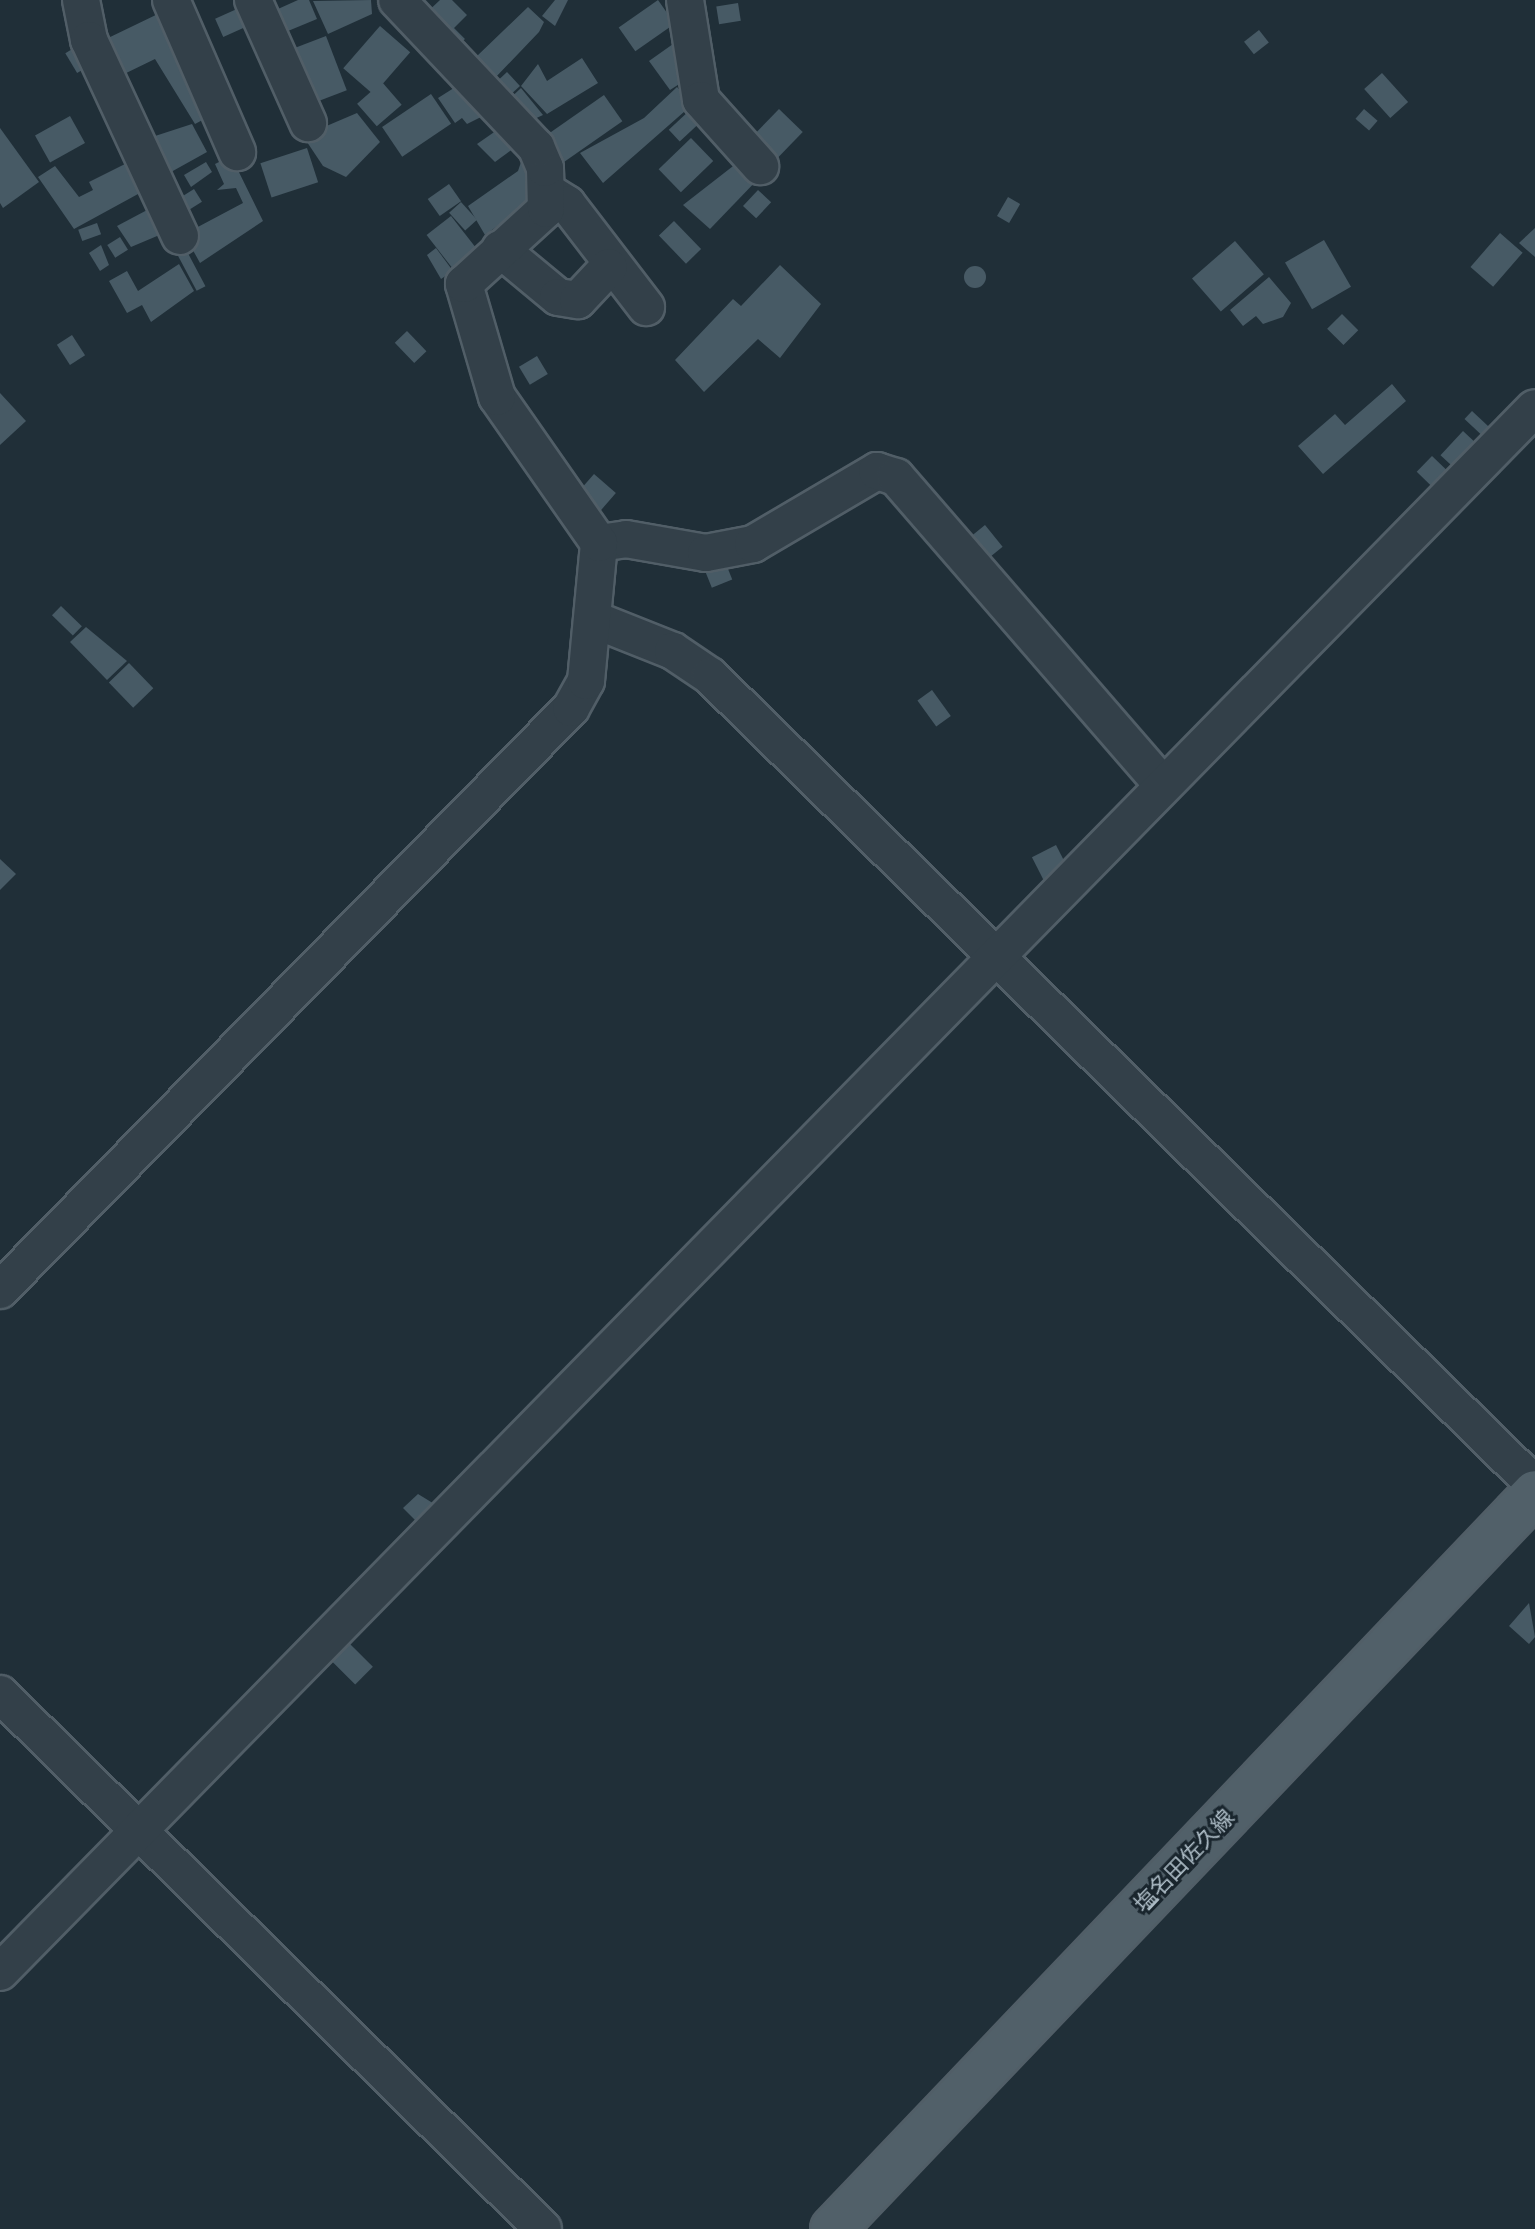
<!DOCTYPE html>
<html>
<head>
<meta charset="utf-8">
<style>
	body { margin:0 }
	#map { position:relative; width:1535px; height:2229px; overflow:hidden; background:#202f38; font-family:"DejaVu Sans","Noto Sans JP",sans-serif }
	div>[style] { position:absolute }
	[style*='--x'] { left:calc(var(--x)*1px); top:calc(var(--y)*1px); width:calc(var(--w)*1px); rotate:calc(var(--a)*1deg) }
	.building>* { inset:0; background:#475a65; transform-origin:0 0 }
	.round { border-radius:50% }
	.roads { filter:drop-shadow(2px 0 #515e67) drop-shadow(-2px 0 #515e67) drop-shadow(0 2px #515e67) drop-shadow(0 -2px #515e67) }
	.minor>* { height:36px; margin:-18px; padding:0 18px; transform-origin:18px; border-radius:18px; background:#334049 }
	.major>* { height:44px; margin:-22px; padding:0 22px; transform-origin:22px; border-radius:22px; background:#516069 }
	span { translate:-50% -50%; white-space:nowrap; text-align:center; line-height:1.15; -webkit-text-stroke:6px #19252d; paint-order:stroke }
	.street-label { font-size:22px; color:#adbcc6 }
</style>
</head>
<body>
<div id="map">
	<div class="building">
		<i style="clip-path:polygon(298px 0,309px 0,317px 19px,288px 31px,278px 9px)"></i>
		<i style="clip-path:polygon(371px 0,372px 14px,328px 34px,313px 1px)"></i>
		<i style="clip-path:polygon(440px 0,452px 0,467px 15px,454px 28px,465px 39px,456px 47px,423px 16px)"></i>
		<i style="clip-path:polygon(555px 0,568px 0,555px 26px,542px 16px)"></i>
		<i style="left:658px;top:0;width:29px;height:48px;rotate:55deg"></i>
		<i style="left:738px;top:3px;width:18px;height:22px;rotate:81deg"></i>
		<i style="left:248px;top:4px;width:20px;height:36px;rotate:66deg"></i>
		<i style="clip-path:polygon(528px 7px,544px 22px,539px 32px,494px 79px,456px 50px,465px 42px,477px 56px)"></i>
		<i style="clip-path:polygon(162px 12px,210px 116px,195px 124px,155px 59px,118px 77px,106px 39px)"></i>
		<i style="left:380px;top:26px;width:40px;height:56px;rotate:41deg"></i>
		<i style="left:1259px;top:30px;width:16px;height:19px;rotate:52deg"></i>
		<i style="left:326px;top:36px;width:58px;height:42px;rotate:69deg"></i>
		<i style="clip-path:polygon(673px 44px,684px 81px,670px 90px,649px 61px)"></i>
		<i style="left:79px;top:45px;width:23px;height:16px;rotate:59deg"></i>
		<i style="clip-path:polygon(582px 58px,598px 83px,547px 114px,521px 86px,538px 64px,547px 81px)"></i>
		<i style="left:507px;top:72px;width:19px;height:23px;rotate:47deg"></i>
		<i style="left:1382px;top:73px;width:39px;height:24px;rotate:48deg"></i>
		<i style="left:382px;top:82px;width:30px;height:33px;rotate:49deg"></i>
		<i style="clip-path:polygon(457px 86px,483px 116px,467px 124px,462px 118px,455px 123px,438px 98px)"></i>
		<i style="clip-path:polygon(677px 87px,693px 104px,603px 183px,580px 153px,644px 118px)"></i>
		<i style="clip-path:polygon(521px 88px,543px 115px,528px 122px,506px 102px)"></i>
		<i style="left:431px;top:94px;width:36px;height:59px;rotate:56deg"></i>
		<i style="left:604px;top:95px;width:32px;height:76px;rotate:55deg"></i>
		<i style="left:779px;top:109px;width:33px;height:39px;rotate:44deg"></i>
		<i style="left:1364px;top:109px;width:18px;height:13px;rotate:41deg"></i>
		<i style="left:690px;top:110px;width:16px;height:29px;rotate:47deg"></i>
		<i style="clip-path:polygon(357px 113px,380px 142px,346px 177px,323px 166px,303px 136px)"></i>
		<i style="left:70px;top:116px;width:31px;height:40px;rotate:61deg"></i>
		<i style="clip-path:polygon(192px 124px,207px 152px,162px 177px,152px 137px)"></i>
		<i style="clip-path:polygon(0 128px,39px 182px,3px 208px,0 203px)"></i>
		<i style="clip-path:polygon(500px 128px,514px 148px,495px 162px,477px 144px)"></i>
		<i style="left:691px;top:138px;width:32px;height:45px;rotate:46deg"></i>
		<i style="left:307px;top:148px;width:36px;height:49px;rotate:72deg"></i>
		<i style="clip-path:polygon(231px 156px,263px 221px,200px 263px,178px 223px,194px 229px,243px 203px,236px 188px,217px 190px,224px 184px,215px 164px)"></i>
		<i style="clip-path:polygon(522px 159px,536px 198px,485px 235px,468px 206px,518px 171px)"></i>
		<i style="clip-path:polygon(206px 162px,212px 172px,191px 187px,184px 175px)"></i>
		<i style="clip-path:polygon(127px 163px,149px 188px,74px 229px,38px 177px,55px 166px,79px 197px,93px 190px,89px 182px)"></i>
		<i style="clip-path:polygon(737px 163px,760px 177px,710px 229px,683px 205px)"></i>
		<i style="left:449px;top:184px;width:21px;height:26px;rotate:55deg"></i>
		<i style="left:194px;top:189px;width:15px;height:23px;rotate:58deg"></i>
		<i style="left:758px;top:190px;width:18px;height:22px;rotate:43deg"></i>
		<i style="left:1008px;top:197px;width:14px;height:22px;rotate:30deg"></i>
		<i style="left:461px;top:202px;width:24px;height:16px;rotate:48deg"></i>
		<i style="clip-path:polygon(149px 209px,169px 231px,131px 247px,117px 226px)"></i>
		<i style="left:451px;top:216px;width:42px;height:31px;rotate:52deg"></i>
		<i style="left:674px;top:221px;width:39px;height:21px;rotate:46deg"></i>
		<i style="left:97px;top:223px;width:12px;height:20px;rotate:70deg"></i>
		<i style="clip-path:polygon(1535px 228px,1535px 257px,1519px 243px)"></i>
		<i style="left:1500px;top:233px;width:30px;height:45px;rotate:41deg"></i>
		<i style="left:120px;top:237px;width:15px;height:15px;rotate:58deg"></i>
		<i style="left:1324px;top:240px;width:54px;height:45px;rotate:60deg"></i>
		<i style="left:1235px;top:241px;width:44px;height:57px;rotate:49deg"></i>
		<i style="left:182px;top:242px;width:50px;height:10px;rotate:62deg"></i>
		<i style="clip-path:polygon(101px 245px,109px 265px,100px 271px,89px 253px)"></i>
		<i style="clip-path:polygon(436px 248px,453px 271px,441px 279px,427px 255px)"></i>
		<i style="clip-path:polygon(179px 264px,194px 291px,151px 322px,142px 305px,127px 313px,109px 281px,127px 271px,138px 291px)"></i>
		<i style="clip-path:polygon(780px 265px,821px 304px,780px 358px,758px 339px,704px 392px,675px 360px,733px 299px,741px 306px)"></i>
		<i class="round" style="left:964px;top:266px;width:22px;height:22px"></i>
		<i style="clip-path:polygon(1269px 277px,1291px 303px,1283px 317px,1263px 324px,1256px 316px,1243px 326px,1230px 310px)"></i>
		<i style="left:1342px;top:314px;width:23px;height:21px;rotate:45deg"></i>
		<i style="left:407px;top:331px;width:28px;height:17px;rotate:46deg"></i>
		<i style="left:72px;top:335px;width:24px;height:18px;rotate:57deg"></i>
		<i style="left:537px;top:356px;width:21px;height:21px;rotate:59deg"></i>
		<i style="clip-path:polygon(1392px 384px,1406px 401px,1323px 474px,1298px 446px,1335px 414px,1345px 425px)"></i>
		<i style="clip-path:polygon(0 393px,26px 421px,0 445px)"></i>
		<i style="left:1472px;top:411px;width:23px;height:11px;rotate:43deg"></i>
		<i style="left:1463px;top:431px;width:23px;height:33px;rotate:43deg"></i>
		<i style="left:1432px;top:456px;width:30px;height:22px;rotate:44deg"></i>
		<i style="left:594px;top:474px;width:29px;height:26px;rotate:41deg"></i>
		<i style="left:985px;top:525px;width:28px;height:23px;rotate:51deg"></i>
		<i style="left:724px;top:559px;width:22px;height:22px;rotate:68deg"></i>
		<i style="left:61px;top:606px;width:29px;height:13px;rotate:44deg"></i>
		<i style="clip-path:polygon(86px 627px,127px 661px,107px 680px,70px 642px)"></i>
		<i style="left:129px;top:663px;width:35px;height:28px;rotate:46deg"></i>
		<i style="left:932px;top:690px;width:32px;height:18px;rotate:54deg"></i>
		<i style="left:1056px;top:845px;width:25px;height:27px;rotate:63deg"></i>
		<i style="clip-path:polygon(0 859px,16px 874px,0 890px)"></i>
		<i style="clip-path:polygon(418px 1494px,436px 1505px,419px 1524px,403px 1508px)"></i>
		<i style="clip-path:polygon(1529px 1603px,1535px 1637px,1529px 1644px,1509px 1626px)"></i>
		<i style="left:346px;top:1640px;width:38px;height:25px;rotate:45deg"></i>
	</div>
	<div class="roads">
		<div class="minor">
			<i style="--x:81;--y:0;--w:41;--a:78.7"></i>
			<i style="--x:89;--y:40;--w:216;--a:65.1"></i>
			<i style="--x:171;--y:0;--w:166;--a:66.5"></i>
			<i style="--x:253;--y:0;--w:135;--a:65.9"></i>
			<i style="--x:685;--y:0;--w:101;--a:80.9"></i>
			<i style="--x:701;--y:100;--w:89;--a:48.2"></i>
			<i style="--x:551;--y:194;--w:19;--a:32"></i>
			<i style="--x:567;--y:204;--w:130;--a:52.5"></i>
			<i style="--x:500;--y:249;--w:75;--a:39.6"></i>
			<i style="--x:558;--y:297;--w:20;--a:9"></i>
			<i style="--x:578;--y:300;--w:45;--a:-46.8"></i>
			<i style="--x:599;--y:543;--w:27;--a:-8"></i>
			<i style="--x:626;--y:539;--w:81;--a:9.9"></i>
			<i style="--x:706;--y:553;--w:48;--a:-10.8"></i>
			<i style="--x:753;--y:544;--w:144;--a:-30.5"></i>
			<i style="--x:877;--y:471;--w:20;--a:18"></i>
			<i style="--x:896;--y:477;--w:408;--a:49.1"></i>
			<i style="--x:595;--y:620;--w:84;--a:21.7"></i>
			<i style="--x:673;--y:651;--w:45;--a:34"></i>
			<i style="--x:710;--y:676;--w:1155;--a:44.44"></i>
			<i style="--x:0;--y:1290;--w:815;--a:-45.55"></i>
			<i style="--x:571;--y:708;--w:31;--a:-61"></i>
			<i style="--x:586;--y:681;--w:139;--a:-84.6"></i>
			<i style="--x:599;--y:543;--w:178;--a:-124.9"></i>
			<i style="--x:497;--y:397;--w:118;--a:-106.3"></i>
			<i style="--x:464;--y:284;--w:111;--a:-42.4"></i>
			<i style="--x:546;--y:209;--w:41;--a:-91.4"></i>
			<i style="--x:545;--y:168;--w:23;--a:-113"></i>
			<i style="--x:536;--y:147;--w:202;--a:-133.4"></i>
			<i style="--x:0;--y:1694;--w:762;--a:44.57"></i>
			<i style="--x:0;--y:1972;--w:2191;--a:-45.54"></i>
		</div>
		<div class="major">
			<i style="--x:833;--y:2229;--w:1017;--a:-46.35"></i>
		</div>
	</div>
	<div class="street-label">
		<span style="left:1184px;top:1861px;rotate:-46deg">塩名田佐久線</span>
	</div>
</div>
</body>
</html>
